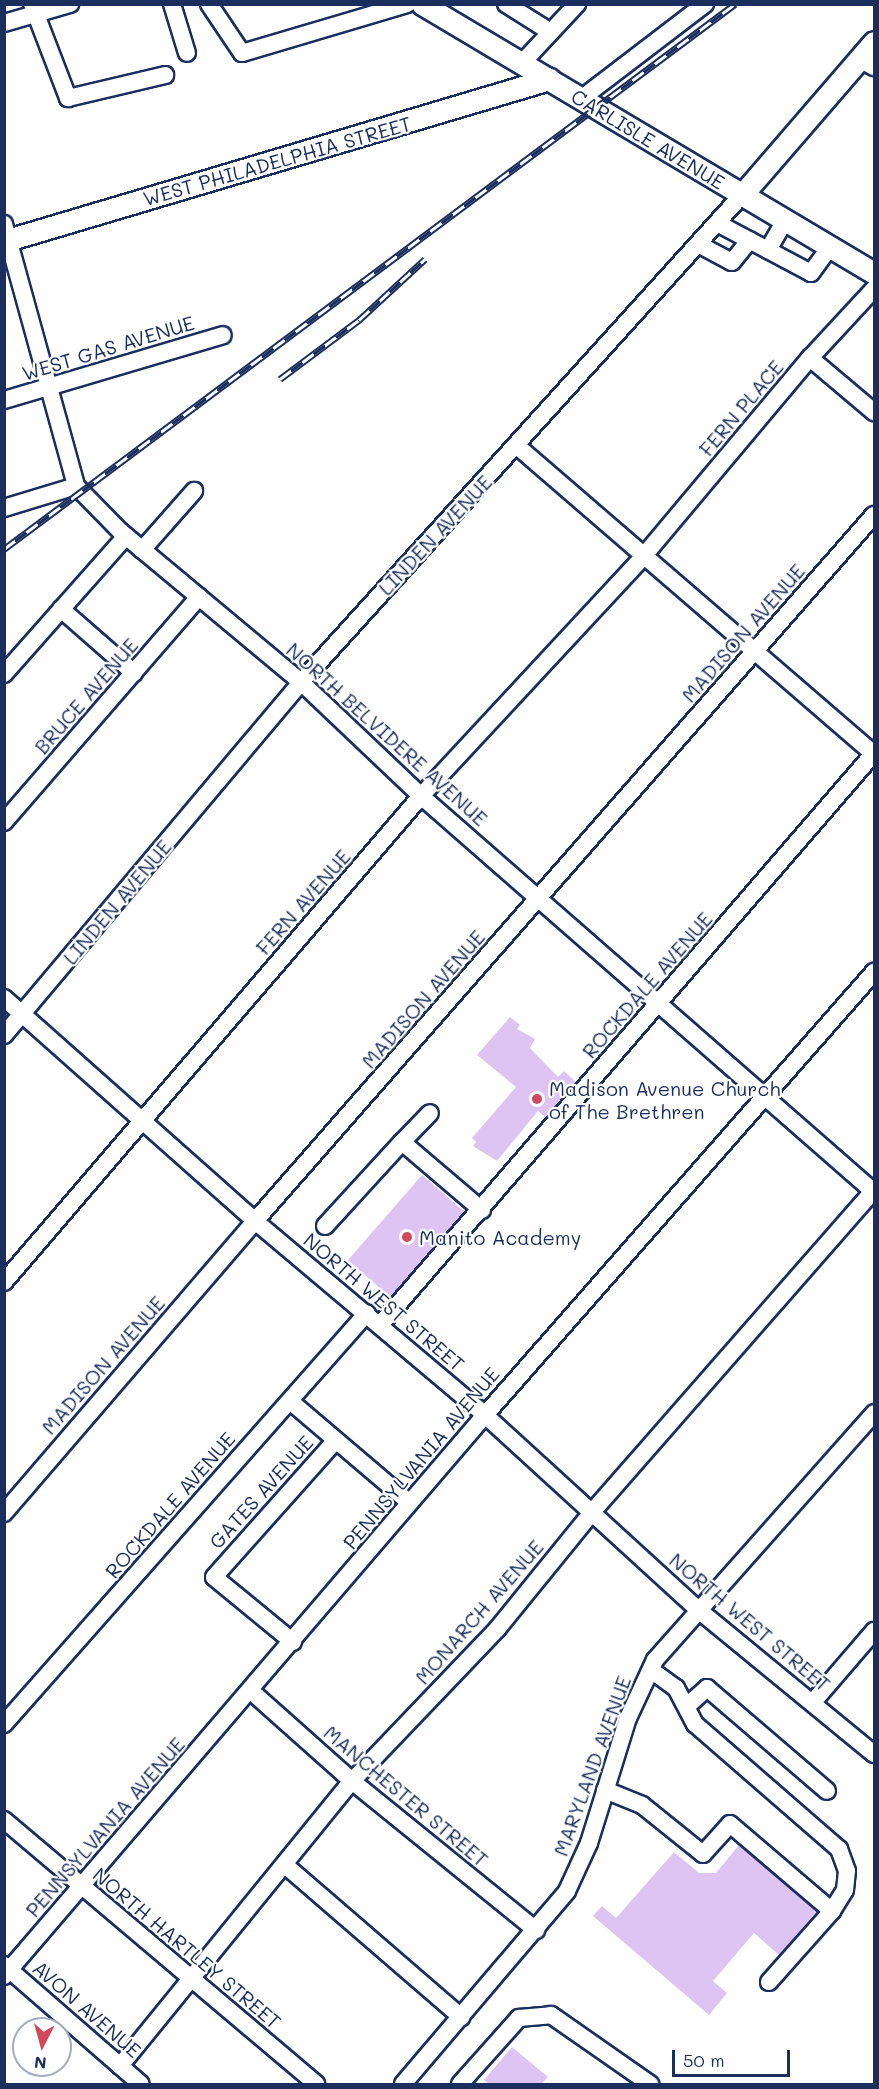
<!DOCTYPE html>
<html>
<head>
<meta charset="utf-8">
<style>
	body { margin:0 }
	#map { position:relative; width:879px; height:2089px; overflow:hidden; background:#fff; font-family:Mali,sans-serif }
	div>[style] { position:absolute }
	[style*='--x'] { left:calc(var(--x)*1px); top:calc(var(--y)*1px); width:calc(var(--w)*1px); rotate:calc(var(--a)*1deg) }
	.building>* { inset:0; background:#ddc4f3; transform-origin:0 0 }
	.roads { filter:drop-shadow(2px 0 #1b2f5e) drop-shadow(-2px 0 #1b2f5e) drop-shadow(0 2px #1b2f5e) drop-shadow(0 -2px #1b2f5e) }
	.minor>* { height:16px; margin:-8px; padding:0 8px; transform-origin:8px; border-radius:8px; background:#fff }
	.major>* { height:21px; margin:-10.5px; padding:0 10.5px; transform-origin:10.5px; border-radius:10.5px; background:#fff }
	.rail>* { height:7px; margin-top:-3.5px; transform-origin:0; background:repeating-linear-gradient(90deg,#fff 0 14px,#1b2f5e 0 28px); box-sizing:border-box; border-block:2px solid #1b2f5e }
	.dots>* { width:16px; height:16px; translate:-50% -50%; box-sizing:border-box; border:3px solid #fff; border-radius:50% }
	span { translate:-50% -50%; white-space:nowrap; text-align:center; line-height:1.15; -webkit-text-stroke:4.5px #fff; paint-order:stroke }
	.street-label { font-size:20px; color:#1b2f5e }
	.poi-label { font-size:20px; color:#1b2f5e }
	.left { translate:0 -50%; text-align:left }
	.frame { position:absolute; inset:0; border:6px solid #1b2f5e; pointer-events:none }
	.north { position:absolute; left:12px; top:2017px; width:60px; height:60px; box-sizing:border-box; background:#fff; border:2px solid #a4acbf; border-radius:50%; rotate:186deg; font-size:16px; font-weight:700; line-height:24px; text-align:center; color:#1b2f5e }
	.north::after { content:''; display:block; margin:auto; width:21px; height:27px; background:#d1495b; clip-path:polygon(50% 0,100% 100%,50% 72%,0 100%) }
	.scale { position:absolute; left:672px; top:2050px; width:118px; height:27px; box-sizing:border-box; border:3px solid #1b2f5e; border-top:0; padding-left:8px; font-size:18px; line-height:21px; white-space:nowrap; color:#1b2f5e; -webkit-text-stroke:4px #fff; paint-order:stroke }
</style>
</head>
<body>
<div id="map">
	<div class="building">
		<i style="clip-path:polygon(510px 1017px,520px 1025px,517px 1029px,535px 1039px,530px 1048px,558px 1077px,564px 1071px,580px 1086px,550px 1121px,538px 1111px,497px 1161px,473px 1146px,476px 1142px,472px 1138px,516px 1087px,477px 1055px)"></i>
		<i style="left:422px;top:1175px;width:58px;height:113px;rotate:41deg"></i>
		<i style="clip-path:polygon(739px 1845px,817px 1911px,779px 1955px,754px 1933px,713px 1981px,727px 1993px,709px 2015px,593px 1916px,602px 1906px,616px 1918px,674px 1852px,699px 1873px,716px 1873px)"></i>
		<i style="clip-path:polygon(512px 2047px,548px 2077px,541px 2084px,489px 2084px,484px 2080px)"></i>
	</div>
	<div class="roads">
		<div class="minor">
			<i style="--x:32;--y:4;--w:101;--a:69"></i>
			<i style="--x:68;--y:98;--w:100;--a:-13.3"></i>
			<i style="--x:172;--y:4;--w:51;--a:73"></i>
			<i style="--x:209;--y:4;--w:59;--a:56"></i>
			<i style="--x:242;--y:53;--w:172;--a:-16.5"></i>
			<i style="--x:506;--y:4;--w:51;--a:32.1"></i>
			<i style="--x:4;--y:23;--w:69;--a:-16.1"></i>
			<i style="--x:860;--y:59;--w:16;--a:30"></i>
			<i style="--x:522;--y:63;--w:81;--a:-47"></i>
			<i style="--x:582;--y:98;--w:155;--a:-37.4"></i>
			<i style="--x:717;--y:223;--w:106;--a:28"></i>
			<i style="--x:811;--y:273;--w:32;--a:-54"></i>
			<i style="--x:4;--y:224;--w:272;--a:74.6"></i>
			<i style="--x:76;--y:486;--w:64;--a:45.6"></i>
			<i style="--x:121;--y:532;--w:234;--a:39.8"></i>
			<i style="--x:301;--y:682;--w:166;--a:43.5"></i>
			<i style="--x:421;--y:796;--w:602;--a:41.16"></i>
			<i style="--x:698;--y:244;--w:38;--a:28"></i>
			<i style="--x:732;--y:262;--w:28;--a:-51"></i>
			<i style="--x:768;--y:250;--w:34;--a:-60"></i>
			<i style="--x:810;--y:358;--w:84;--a:40.2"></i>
			<i style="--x:4;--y:400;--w:228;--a:-16.5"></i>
			<i style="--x:517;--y:446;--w:472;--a:40.8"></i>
			<i style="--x:4;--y:508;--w:75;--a:-17"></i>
			<i style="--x:142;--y:550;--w:79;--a:-48.6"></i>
			<i style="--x:61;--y:609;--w:97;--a:41.2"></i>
			<i style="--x:4;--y:674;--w:184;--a:-48.5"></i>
			<i style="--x:4;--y:822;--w:298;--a:-49.1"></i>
			<i style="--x:4;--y:998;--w:336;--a:41.6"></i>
			<i style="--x:255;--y:1221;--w:301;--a:40.1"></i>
			<i style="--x:485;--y:1415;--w:292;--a:42.4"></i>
			<i style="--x:701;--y:1612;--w:224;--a:39.4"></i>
			<i style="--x:4;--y:1035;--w:461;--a:-49.9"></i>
			<i style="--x:301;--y:682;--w:656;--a:-47.84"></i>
			<i style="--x:402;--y:1142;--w:40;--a:-46"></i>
			<i style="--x:325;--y:1226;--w:114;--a:-47.5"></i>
			<i style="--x:402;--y:1142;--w:105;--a:40.4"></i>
			<i style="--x:4;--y:1282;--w:640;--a:-49.37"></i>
			<i style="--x:421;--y:796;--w:325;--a:-47.1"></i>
			<i style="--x:642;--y:558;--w:261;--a:-50"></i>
			<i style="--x:810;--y:358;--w:94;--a:-47.2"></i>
			<i style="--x:380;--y:1325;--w:756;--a:-49.18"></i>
			<i style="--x:290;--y:1401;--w:157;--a:40.4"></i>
			<i style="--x:4;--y:1513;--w:385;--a:-49.3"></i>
			<i style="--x:255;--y:1221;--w:939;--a:-48.76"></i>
			<i style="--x:293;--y:1642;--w:102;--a:-140.6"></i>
			<i style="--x:214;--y:1577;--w:183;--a:-48.3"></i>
			<i style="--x:651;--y:1670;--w:31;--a:36"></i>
			<i style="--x:676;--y:1688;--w:41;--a:62.2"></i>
			<i style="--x:695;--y:1724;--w:191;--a:41"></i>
			<i style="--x:839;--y:1849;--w:23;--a:70"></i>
			<i style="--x:847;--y:1871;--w:19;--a:96"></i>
			<i style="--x:845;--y:1890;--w:25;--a:122"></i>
			<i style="--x:251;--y:1691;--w:135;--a:41.7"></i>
			<i style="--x:352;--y:1781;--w:237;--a:39"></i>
			<i style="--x:813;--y:1702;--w:94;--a:-49.3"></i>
			<i style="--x:687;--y:1706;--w:27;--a:-42"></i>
			<i style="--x:707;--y:1688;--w:158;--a:40.6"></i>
			<i style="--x:4;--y:1724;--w:548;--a:-48.55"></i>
			<i style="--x:605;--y:1790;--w:40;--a:22"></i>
			<i style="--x:642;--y:1805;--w:78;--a:38.8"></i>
			<i style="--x:703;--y:1854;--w:40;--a:-48"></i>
			<i style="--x:730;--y:1824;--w:134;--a:40.5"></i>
			<i style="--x:832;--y:1911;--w:95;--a:131.6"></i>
			<i style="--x:4;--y:1820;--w:409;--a:40.2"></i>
			<i style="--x:285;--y:1865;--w:233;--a:40.8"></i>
			<i style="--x:4;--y:1965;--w:181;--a:41"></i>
			<i style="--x:4;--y:1976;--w:739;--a:-49.39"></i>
			<i style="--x:485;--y:1415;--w:590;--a:-48.71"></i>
			<i style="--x:120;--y:2066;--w:367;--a:-50.9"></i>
			<i style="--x:352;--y:1781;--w:211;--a:-46.3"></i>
			<i style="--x:498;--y:1628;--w:151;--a:-50.9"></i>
			<i style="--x:593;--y:1511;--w:427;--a:-48.8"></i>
			<i style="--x:403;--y:2084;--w:253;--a:-49.6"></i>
			<i style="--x:567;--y:1891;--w:53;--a:-65.4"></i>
			<i style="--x:589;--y:1843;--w:131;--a:-72.7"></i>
			<i style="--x:628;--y:1718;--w:64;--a:-65"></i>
			<i style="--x:655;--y:1660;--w:330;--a:-48.4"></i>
			<i style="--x:460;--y:2084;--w:89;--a:-48.2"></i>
			<i style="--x:519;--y:2018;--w:32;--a:-5"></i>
			<i style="--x:551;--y:2015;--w:121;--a:34.9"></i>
		</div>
		<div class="major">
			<i style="--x:422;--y:4;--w:526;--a:30.76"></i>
			<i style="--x:741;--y:196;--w:203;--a:-49.2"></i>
			<i style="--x:4;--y:241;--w:569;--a:-16.55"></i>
		</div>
	</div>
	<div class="rail">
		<i style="--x:280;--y:379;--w:99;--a:-36.8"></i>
		<i style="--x:359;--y:320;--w:90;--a:-42.7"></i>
		<i style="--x:4;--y:549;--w:912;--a:-36.71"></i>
	</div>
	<div class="dots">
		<i style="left:537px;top:1099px;background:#d1495b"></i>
		<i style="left:407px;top:1237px;background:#d1495b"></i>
	</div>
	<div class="street-label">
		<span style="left:648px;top:139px;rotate:31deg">CARLISLE AVENUE</span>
		<span style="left:277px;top:161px;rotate:-16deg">WEST PHILADELPHIA STREET</span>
		<span style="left:108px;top:348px;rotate:-17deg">WEST GAS AVENUE</span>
		<span style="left:741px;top:408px;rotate:-50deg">FERN PLACE</span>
		<span style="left:435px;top:535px;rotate:-47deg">LINDEN AVENUE</span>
		<span style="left:743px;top:633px;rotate:-49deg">MADISON AVENUE</span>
		<span style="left:86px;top:696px;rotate:-49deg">BRUCE AVENUE</span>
		<span style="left:387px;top:734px;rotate:42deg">NORTH BELVIDERE AVENUE</span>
		<span style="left:117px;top:902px;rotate:-50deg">LINDEN AVENUE</span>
		<span style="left:303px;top:902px;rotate:-49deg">FERN AVENUE</span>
		<span style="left:647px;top:985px;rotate:-49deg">ROCKDALE AVENUE</span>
		<span style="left:423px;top:999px;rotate:-49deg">MADISON AVENUE</span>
		<span style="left:384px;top:1302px;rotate:40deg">NORTH WEST STREET</span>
		<span style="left:103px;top:1365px;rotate:-49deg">MADISON AVENUE</span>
		<span style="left:421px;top:1458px;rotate:-50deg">PENNSYLVANIA AVENUE</span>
		<span style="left:261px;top:1492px;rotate:-48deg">GATES AVENUE</span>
		<span style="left:170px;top:1505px;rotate:-49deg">ROCKDALE AVENUE</span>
		<span style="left:479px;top:1612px;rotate:-49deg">MONARCH AVENUE</span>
		<span style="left:750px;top:1622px;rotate:40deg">NORTH WEST STREET</span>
		<span style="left:592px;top:1766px;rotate:-70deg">MARYLAND AVENUE</span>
		<span style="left:406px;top:1796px;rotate:40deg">MANCHESTER STREET</span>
		<span style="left:105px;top:1827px;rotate:-49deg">PENNSYLVANIA AVENUE</span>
		<span style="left:187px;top:1948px;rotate:40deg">NORTH HARTLEY STREET</span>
		<span style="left:87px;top:2009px;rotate:41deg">AVON AVENUE</span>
	</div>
	<div class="poi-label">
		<span class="left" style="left:549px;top:1100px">Madison Avenue Church<br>of The Brethren</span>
		<span class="left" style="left:419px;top:1237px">Manito Academy</span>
	</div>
	<div class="frame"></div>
	<div class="north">N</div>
	<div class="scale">50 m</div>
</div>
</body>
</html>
